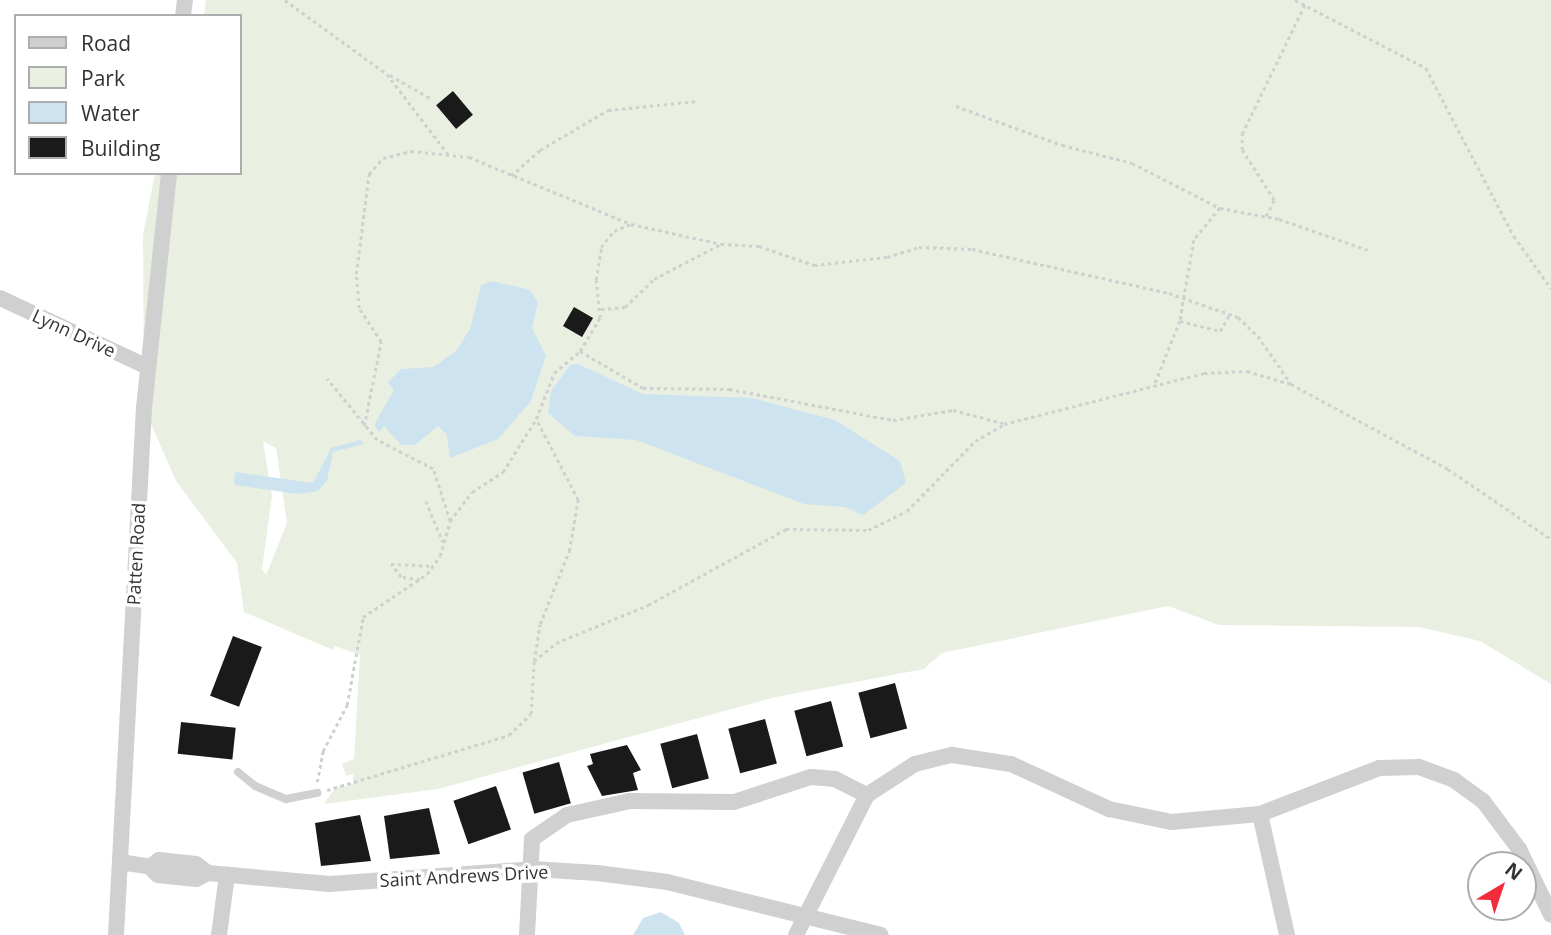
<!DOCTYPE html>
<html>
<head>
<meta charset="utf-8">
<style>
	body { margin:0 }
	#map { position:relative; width:1551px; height:935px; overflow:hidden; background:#fff; font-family:"Open Sans",sans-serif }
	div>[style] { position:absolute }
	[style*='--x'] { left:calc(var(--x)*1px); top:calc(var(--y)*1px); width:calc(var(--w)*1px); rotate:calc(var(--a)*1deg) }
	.green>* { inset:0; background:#e9f0e1 }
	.water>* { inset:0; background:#cde3f0 }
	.building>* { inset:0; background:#1a1a1a; transform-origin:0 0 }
	.path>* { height:2.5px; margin-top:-1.25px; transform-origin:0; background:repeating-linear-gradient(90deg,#d0d0d0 0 3.5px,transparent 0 7px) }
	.service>* { height:8px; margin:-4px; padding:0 4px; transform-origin:4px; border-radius:4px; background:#d0d0d0 }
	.minor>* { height:16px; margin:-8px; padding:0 8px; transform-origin:8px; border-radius:8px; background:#d0d0d0 }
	span { translate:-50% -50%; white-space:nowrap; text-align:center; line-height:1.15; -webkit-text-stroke:7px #fff; paint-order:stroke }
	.street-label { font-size:18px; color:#333 }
	.legend { position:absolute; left:14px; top:14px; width:228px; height:161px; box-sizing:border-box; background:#fff; border:2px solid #adadad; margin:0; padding:9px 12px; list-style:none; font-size:21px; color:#333 }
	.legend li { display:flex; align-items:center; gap:14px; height:35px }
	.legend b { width:35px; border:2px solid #adadad }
	.north { position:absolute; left:1467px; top:851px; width:70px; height:70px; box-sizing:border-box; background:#fff; border:2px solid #adadad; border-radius:50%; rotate:39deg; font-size:19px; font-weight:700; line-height:28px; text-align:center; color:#333 }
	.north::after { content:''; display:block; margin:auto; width:24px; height:32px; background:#f32c3b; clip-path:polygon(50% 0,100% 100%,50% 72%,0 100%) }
</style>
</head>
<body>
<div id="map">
	<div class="green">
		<i style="clip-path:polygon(evenodd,206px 0,1551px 0,1551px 684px,1480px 641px,1419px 627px,1219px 625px,1168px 606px,942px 653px,924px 669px,776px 697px,438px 789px,324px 804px,335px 788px,353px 784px,353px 774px,346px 776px,342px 764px,354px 759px,360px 655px,335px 646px,333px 650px,244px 612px,237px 563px,176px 481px,144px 408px,143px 235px,155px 173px,240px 173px,240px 16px,204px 16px,206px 0,263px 441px,276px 448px,287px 523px,266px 575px,262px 569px,272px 496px,263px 441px)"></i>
	</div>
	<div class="water">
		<i style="clip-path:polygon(492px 281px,530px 290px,538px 302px,532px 328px,546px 356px,531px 401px,498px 439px,450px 458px,447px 435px,438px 426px,415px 445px,401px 445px,384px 426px,379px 432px,374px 425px,394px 390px,388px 382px,401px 369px,433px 367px,456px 351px,470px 329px,481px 285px)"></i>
		<i style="clip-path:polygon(578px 364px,643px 394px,752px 398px,835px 420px,900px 461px,906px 483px,863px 515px,845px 507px,804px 504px,636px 440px,575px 436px,548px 413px,551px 391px,570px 365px)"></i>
		<i style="clip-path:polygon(361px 440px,364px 444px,333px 452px,327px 481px,318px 491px,298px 494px,234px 485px,235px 472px,313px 483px,331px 448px)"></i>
		<i style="clip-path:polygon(661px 912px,679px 923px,685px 935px,633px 935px,643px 918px)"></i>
	</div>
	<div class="building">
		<i style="left:453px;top:91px;width:31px;height:22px;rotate:50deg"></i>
		<i style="left:574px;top:307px;width:22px;height:22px;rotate:30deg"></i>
		<i style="left:233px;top:636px;width:31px;height:64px;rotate:21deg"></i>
		<i style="left:895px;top:683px;width:47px;height:38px;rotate:75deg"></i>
		<i style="left:831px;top:701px;width:47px;height:38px;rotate:75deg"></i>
		<i style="left:765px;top:719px;width:46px;height:38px;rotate:75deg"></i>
		<i style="left:181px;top:722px;width:55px;height:32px;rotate:6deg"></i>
		<i style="left:697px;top:734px;width:46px;height:38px;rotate:75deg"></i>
		<i style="clip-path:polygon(627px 745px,641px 770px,633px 773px,638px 790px,602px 796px,587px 766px,593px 764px,590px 754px)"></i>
		<i style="left:559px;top:762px;width:43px;height:38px;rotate:74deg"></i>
		<i style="left:496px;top:786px;width:46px;height:45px;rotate:71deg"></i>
		<i style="clip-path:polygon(429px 808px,440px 854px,390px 859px,384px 816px)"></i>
		<i style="clip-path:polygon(360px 815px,371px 861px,321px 866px,315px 823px)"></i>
	</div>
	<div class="path">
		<i style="--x:285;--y:0;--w:126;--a:36"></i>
		<i style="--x:387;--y:74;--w:101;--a:52.7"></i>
		<i style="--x:1295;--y:0;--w:148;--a:27.4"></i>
		<i style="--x:1426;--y:68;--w:190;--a:62.4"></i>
		<i style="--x:1514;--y:236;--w:64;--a:54.6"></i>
		<i style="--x:390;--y:75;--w:46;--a:29.9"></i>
		<i style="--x:956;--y:106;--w:113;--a:20.2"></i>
		<i style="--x:1062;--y:145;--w:72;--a:14.4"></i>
		<i style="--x:1132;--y:163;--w:99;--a:27.1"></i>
		<i style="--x:1220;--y:208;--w:41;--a:129.1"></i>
		<i style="--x:1194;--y:240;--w:82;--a:99.8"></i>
		<i style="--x:1180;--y:321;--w:68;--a:111.6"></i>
		<i style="--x:511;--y:176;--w:39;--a:-42"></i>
		<i style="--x:540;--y:150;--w:79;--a:-30.5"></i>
		<i style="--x:608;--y:110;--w:90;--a:-5.7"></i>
		<i style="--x:1220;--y:208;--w:60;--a:10.6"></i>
		<i style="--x:1279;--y:219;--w:94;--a:19.2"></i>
		<i style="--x:1266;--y:216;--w:18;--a:-63"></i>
		<i style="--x:1274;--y:200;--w:59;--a:-122.6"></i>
		<i style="--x:1242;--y:150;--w:16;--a:-90"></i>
		<i style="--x:1242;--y:134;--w:144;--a:-64.1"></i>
		<i style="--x:601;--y:309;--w:24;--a:-5"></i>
		<i style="--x:625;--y:307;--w:40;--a:-44"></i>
		<i style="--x:654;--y:279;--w:76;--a:-27.6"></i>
		<i style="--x:1180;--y:321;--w:41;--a:14"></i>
		<i style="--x:1220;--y:331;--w:20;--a:-60"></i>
		<i style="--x:580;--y:351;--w:39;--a:-59"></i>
		<i style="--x:600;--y:318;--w:38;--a:-96"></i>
		<i style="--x:596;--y:280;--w:33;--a:-81"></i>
		<i style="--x:601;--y:247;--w:21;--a:-51"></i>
		<i style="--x:614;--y:231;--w:18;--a:-22"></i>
		<i style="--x:631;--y:224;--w:92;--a:12.5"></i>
		<i style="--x:721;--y:244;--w:38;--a:3"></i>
		<i style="--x:759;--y:246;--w:58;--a:19.1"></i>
		<i style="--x:814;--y:265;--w:73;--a:-6.3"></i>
		<i style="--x:887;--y:257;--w:34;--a:-17"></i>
		<i style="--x:919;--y:247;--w:53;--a:2.2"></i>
		<i style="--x:972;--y:249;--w:202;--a:12.6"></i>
		<i style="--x:1169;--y:293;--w:73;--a:19.2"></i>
		<i style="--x:1238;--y:317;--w:28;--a:44"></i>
		<i style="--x:1258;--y:336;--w:58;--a:55.5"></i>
		<i style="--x:364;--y:426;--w:86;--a:-78.6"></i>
		<i style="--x:381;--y:342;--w:40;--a:-122.9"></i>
		<i style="--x:359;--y:308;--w:34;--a:-95"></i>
		<i style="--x:356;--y:274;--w:101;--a:-82.6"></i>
		<i style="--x:369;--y:174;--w:21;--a:-49"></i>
		<i style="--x:383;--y:158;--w:29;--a:-14"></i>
		<i style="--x:411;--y:151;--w:58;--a:5.9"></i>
		<i style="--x:469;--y:157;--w:175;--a:22.5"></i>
		<i style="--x:426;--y:501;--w:44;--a:67.5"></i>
		<i style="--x:450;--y:521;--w:36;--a:-53"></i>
		<i style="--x:472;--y:492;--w:37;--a:-33"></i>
		<i style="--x:503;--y:472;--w:62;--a:-58.1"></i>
		<i style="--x:420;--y:580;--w:19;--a:-171"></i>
		<i style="--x:401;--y:577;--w:16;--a:-128"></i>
		<i style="--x:391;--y:564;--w:42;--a:2.7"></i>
		<i style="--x:534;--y:661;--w:37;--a:-81"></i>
		<i style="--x:540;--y:624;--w:79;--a:-68.3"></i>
		<i style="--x:569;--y:551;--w:52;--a:-80"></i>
		<i style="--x:578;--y:500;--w:91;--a:-117.4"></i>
		<i style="--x:536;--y:419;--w:49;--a:-68.6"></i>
		<i style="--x:554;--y:373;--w:34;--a:-40"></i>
		<i style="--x:580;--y:351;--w:73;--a:30.4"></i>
		<i style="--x:643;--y:388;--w:86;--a:0.7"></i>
		<i style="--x:729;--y:389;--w:167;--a:10.7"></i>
		<i style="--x:893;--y:420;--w:61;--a:-9.5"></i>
		<i style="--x:953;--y:410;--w:52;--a:14.6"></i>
		<i style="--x:317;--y:782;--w:32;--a:-79"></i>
		<i style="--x:323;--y:751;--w:52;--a:-62.4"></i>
		<i style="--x:347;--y:705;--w:89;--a:-79.7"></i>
		<i style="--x:363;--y:617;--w:77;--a:-33.9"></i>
		<i style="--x:427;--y:574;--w:22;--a:-54"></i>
		<i style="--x:440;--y:556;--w:36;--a:-74"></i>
		<i style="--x:450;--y:521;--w:55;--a:-108.1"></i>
		<i style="--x:433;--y:469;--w:63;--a:-152.6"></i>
		<i style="--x:377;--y:440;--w:79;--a:-129.3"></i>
		<i style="--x:327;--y:790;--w:190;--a:-16.8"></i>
		<i style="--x:509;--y:735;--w:30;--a:-44"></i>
		<i style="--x:531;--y:714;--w:53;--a:-86.8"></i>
		<i style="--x:534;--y:661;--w:28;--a:-39"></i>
		<i style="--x:556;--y:643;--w:100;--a:-22.4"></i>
		<i style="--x:648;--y:605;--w:158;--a:-28.8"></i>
		<i style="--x:786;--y:529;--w:82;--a:0.7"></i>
		<i style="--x:868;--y:530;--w:43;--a:-26"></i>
		<i style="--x:907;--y:511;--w:98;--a:-45.8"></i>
		<i style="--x:975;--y:441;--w:34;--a:-30"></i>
		<i style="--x:1004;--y:424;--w:206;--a:-14.3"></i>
		<i style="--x:1204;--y:373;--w:43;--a:-2.7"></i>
		<i style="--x:1247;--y:371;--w:46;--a:16.5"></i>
		<i style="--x:1291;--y:384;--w:179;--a:28.4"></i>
		<i style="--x:1448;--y:469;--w:125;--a:34.2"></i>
	</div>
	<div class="service">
		<i style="--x:238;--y:772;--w:22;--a:39"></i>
		<i style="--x:255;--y:786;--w:34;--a:23"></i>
		<i style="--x:286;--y:799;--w:32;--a:-11"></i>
	</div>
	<div class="minor">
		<i style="--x:183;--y:16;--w:16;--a:-83"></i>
		<i style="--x:0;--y:298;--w:163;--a:25"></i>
		<i style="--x:1260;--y:814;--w:124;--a:77.4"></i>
		<i style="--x:120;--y:862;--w:30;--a:9"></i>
		<i style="--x:150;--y:867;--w:11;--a:45"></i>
		<i style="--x:158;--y:875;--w:38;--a:6"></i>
		<i style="--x:196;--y:879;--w:13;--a:-27"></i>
		<i style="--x:150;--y:867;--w:11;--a:-38"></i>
		<i style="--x:159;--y:860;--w:37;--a:6"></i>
		<i style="--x:196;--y:864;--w:15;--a:37"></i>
		<i style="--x:208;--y:873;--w:122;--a:5.2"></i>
		<i style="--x:330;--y:884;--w:204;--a:-4.2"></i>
		<i style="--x:533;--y:869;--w:64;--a:3.6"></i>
		<i style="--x:597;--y:873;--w:71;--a:7.3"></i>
		<i style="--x:667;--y:882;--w:220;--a:13.9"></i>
		<i style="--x:116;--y:935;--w:528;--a:-86.96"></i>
		<i style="--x:144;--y:408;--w:236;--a:-83.9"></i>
		<i style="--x:219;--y:935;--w:61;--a:-82.4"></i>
		<i style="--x:527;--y:935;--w:96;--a:-87"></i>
		<i style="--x:532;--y:839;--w:42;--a:-34.4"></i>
		<i style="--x:567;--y:815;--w:65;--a:-12.5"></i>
		<i style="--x:630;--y:801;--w:104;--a:0.6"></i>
		<i style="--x:734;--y:802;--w:81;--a:-18"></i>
		<i style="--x:811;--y:777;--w:24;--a:5"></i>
		<i style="--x:835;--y:779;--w:36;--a:27"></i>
		<i style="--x:796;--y:935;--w:157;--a:-63.1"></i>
		<i style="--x:867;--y:795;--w:57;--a:-32.9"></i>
		<i style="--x:915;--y:764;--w:38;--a:-14"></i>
		<i style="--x:952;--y:755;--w:60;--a:8.7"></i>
		<i style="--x:1011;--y:764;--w:108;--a:24.7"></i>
		<i style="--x:1109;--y:809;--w:63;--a:11.8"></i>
		<i style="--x:1171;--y:822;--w:89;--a:-5.1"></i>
		<i style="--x:1260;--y:814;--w:128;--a:-21.1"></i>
		<i style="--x:1379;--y:768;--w:40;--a:-1.4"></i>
		<i style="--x:1419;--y:767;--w:37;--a:20"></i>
		<i style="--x:1454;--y:780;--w:36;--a:36"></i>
		<i style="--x:1483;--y:801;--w:60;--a:53.1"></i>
		<i style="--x:1519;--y:849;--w:73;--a:64.1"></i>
	</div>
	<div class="street-label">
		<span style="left:74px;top:333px;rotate:25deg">Lynn Drive</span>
		<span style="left:136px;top:554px;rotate:-87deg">Patten Road</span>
		<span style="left:464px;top:876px;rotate:-3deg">Saint Andrews Drive</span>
	</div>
	<ul class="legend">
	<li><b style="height:9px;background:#d0d0d0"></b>Road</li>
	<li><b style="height:19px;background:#e9f0e1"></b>Park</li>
	<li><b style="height:19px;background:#cde3f0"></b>Water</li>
	<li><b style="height:19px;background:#1a1a1a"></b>Building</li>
	</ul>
	<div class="north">N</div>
</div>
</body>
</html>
